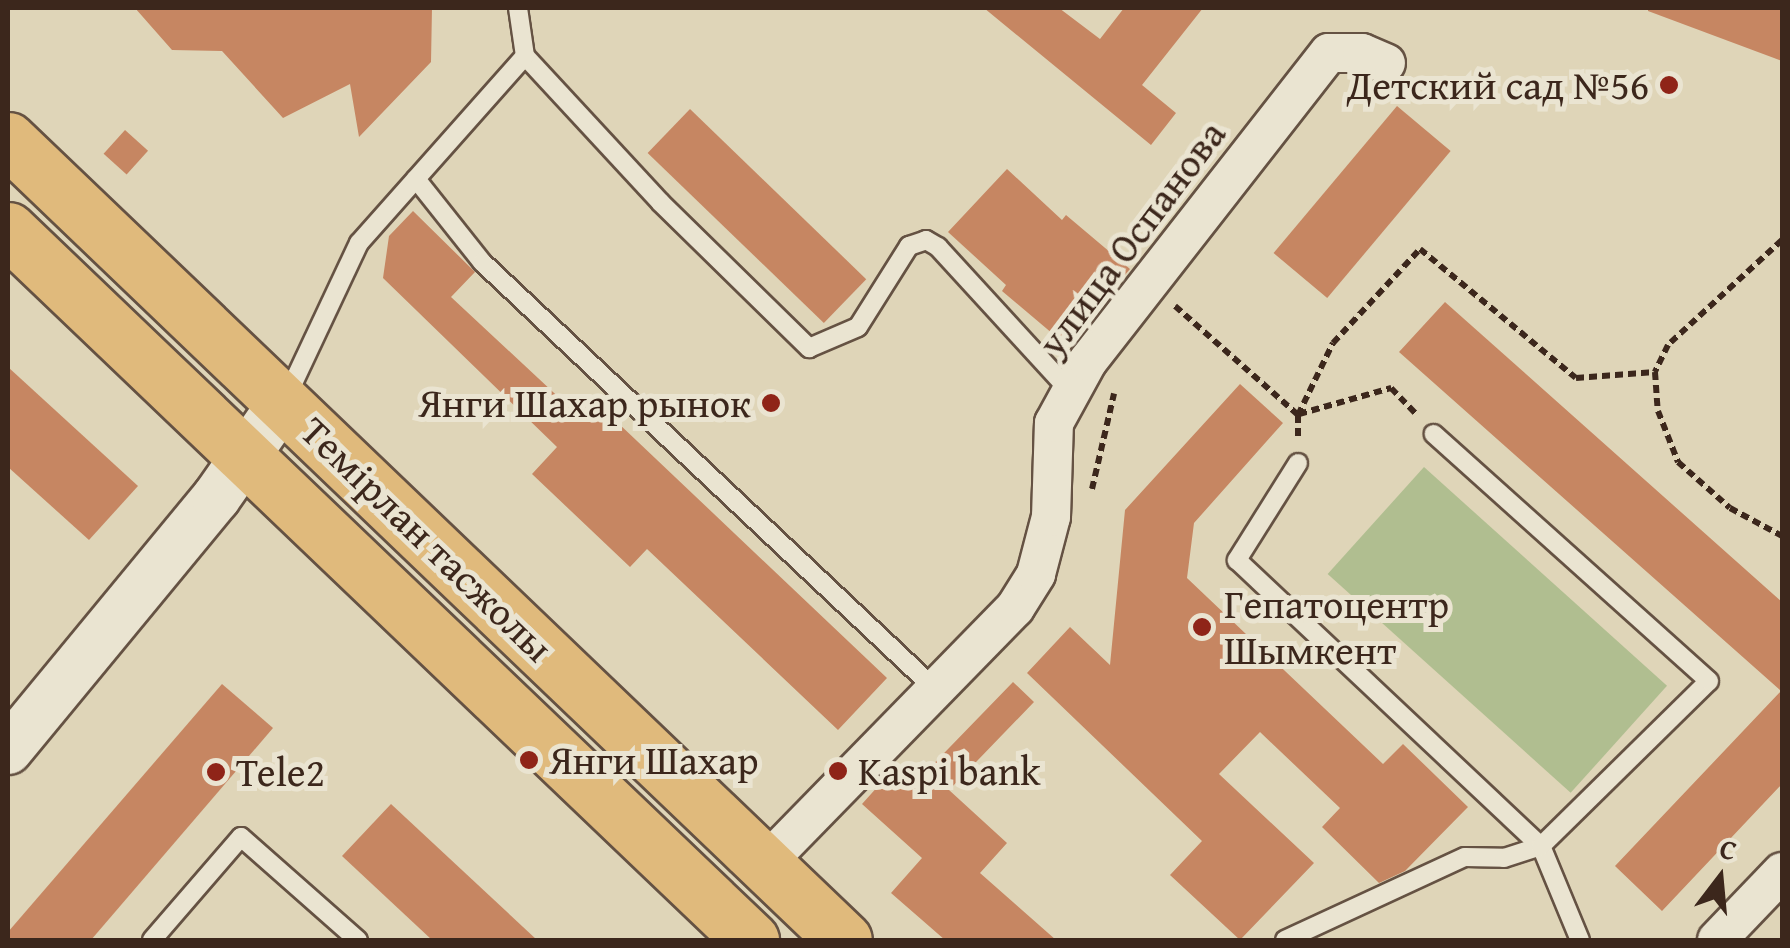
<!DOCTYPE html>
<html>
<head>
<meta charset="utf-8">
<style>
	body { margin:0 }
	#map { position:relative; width:1790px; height:948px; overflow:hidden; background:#dfd5b8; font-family:"Gentium Book Plus",serif }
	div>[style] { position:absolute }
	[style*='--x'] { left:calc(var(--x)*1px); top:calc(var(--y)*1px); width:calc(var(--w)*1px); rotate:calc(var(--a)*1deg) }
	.green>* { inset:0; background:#b0be90; transform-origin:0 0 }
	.building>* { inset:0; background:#c68662; transform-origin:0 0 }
	.path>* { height:6px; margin-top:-3px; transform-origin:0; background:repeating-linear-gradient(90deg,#3c271c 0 8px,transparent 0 13px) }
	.roads { filter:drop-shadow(2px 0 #655243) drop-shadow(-2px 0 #655243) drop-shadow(0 2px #655243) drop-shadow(0 -2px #655243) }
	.service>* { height:18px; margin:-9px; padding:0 9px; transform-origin:9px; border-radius:9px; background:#eae4d1 }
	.minor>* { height:38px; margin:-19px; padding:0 19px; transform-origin:19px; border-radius:19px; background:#eae4d1 }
	.tertiary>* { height:48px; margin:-24px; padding:0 24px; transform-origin:24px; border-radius:24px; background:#eae4d1 }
	.primary>* { height:55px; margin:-27.5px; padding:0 27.5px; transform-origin:27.5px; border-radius:27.5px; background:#e0ba7c }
	.dots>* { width:28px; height:28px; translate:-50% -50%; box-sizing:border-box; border:5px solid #eae4d1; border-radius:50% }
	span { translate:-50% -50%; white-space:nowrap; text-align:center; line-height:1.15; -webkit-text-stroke:10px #eae4d1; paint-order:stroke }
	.poi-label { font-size:40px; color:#3c271c }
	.right { translate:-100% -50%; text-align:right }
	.left { translate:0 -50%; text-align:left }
	.street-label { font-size:40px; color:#3c271c }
	.frame { position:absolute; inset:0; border:10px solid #3c271c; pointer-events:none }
	.north { position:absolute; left:1670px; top:828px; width:100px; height:100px; -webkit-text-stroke:8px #eae4d1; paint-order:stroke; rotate:16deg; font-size:28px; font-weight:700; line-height:40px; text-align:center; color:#3c271c }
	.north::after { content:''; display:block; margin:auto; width:35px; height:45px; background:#3c271c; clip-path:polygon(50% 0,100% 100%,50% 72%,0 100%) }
</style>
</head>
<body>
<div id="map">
	<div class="green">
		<i style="left:1424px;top:467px;width:327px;height:144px;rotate:42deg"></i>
	</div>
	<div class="building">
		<i style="clip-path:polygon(135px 8px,432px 8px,431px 62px,359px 137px,350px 84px,283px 118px,222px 51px,172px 50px)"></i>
		<i style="clip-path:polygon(984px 8px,1059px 8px,1100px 39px,1124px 8px,1203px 8px,1142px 85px,1176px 113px,1151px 145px)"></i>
		<i style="clip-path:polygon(1648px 8px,1782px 8px,1782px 61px,1648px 11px)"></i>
		<i style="left:1397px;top:106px;width:70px;height:192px;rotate:40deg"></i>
		<i style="left:690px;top:109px;width:245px;height:61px;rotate:44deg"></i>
		<i style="left:125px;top:130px;width:31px;height:32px;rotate:42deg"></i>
		<i style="clip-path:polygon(1007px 169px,1062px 220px,1066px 215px,1130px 269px,1066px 345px,1002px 291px,1006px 285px,948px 232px)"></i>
		<i style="clip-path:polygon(413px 211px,475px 272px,451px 297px,583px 420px,598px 404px,887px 678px,838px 730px,647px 549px,630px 567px,532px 474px,557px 447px,383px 278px,389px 236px)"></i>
		<i style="clip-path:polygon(1445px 302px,1782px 602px,1782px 784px,1662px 911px,1615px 866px,1781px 691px,1399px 352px)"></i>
		<i style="clip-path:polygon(8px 367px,138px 486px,89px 540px,8px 467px)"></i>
		<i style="clip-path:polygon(1240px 384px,1283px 423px,1194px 523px,1187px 578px,1383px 764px,1403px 744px,1468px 807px,1405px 871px,1379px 883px,1322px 827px,1340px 808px,1260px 732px,1219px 774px,1314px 863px,1240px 940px,1170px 875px,1202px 841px,1027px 673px,1070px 627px,1110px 665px,1125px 510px)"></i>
		<i style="clip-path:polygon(1013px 682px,1034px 702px,949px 790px,1007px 843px,980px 873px,1056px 940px,945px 940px,891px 893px,922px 858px,862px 804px,898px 764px,917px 781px)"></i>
		<i style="clip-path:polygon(222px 684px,273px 728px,91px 940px,8px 940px,8px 932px)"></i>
		<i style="clip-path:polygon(391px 804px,537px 940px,432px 940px,342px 856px)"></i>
	</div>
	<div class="path">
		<i style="--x:1782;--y:240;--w:155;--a:137.4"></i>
		<i style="--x:1668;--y:345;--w:30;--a:116"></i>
		<i style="--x:1655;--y:372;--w:39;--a:86"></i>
		<i style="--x:1658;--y:411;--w:55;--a:68.6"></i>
		<i style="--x:1678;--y:462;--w:69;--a:41.5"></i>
		<i style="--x:1730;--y:508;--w:59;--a:28.3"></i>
		<i style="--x:1175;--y:306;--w:164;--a:41.5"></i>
		<i style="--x:1298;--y:415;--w:23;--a:90"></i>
		<i style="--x:1299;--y:414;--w:96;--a:-15.8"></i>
		<i style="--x:1391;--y:388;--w:37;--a:46"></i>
		<i style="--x:1298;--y:415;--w:80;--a:-64.1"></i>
		<i style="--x:1333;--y:343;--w:128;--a:-47.2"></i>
		<i style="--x:1420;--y:249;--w:202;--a:39.6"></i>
		<i style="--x:1576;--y:378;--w:79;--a:-4.3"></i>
		<i style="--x:1092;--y:489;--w:98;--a:-77"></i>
	</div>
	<div class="roads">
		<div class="service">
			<i style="--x:525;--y:56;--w:199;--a:47.2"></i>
			<i style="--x:660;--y:202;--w:209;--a:44.4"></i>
			<i style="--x:809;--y:348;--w:53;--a:-23.2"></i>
			<i style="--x:858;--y:327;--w:96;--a:-57.8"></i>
			<i style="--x:909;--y:246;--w:18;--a:-19"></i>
			<i style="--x:926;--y:240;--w:14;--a:30"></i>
			<i style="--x:938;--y:247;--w:197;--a:47.5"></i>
			<i style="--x:416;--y:179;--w:106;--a:51.5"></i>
			<i style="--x:482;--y:262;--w:623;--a:43.31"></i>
			<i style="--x:287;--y:396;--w:169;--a:-64.8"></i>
			<i style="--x:359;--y:243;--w:250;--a:-48.4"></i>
			<i style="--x:525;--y:56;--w:49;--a:-98.3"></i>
			<i style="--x:1298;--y:463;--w:115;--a:122.2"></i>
			<i style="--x:1237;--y:560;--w:417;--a:43.3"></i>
			<i style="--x:1541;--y:846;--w:102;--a:67.5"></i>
			<i style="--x:152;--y:940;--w:136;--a:-49.2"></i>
			<i style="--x:241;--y:837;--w:156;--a:41.4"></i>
			<i style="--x:1285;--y:940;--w:198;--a:-24.8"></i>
			<i style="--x:1465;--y:857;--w:39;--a:1"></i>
			<i style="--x:1504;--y:858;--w:39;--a:-18"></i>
			<i style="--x:1541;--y:846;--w:235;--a:-44.5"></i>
			<i style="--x:1709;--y:681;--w:370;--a:-138.1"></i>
		</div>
		<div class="minor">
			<i style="--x:765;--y:864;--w:358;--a:-45.7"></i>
			<i style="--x:1015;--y:608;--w:40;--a:-58"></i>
			<i style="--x:1036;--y:574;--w:59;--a:-75.3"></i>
			<i style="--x:1051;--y:517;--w:94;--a:-88.2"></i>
			<i style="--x:1054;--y:423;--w:71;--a:-61.3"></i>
			<i style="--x:1088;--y:361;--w:391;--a:-52"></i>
			<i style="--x:1329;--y:53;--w:33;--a:0"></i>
			<i style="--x:1362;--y:53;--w:26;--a:23"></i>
			<i style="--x:1717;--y:940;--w:94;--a:-46.3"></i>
		</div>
		<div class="tertiary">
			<i style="--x:8;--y:750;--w:327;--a:-50.5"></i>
			<i style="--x:216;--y:498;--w:118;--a:-55"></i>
		</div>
		<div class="primary">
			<i style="--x:8;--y:140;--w:1157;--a:43.74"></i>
			<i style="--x:8;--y:230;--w:1028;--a:43.7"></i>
		</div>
	</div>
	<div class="dots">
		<i style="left:1669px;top:85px;background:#8f2418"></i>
		<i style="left:771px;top:403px;background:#8f2418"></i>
		<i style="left:1202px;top:627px;background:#8f2418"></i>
		<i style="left:529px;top:760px;background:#8f2418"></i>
		<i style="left:838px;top:771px;background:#8f2418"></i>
		<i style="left:216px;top:772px;background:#8f2418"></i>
	</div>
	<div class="poi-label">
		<span class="right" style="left:1649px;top:85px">Детский сад №56</span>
		<span class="right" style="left:751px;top:403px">Янги Шахар рынок</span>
		<span class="left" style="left:1224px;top:627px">Гепатоцентр<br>Шымкент</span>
		<span class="left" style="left:549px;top:760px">Янги Шахар</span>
		<span class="left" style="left:858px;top:771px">Kaspi bank</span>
		<span class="left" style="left:236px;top:772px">Tele2</span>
	</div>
	<div class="street-label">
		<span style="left:1131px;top:238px;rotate:-53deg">улица Оспанова</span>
		<span style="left:427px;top:539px;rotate:44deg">Темірлан тасжолы</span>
	</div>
	<div class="frame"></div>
	<div class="north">С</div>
</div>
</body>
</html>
